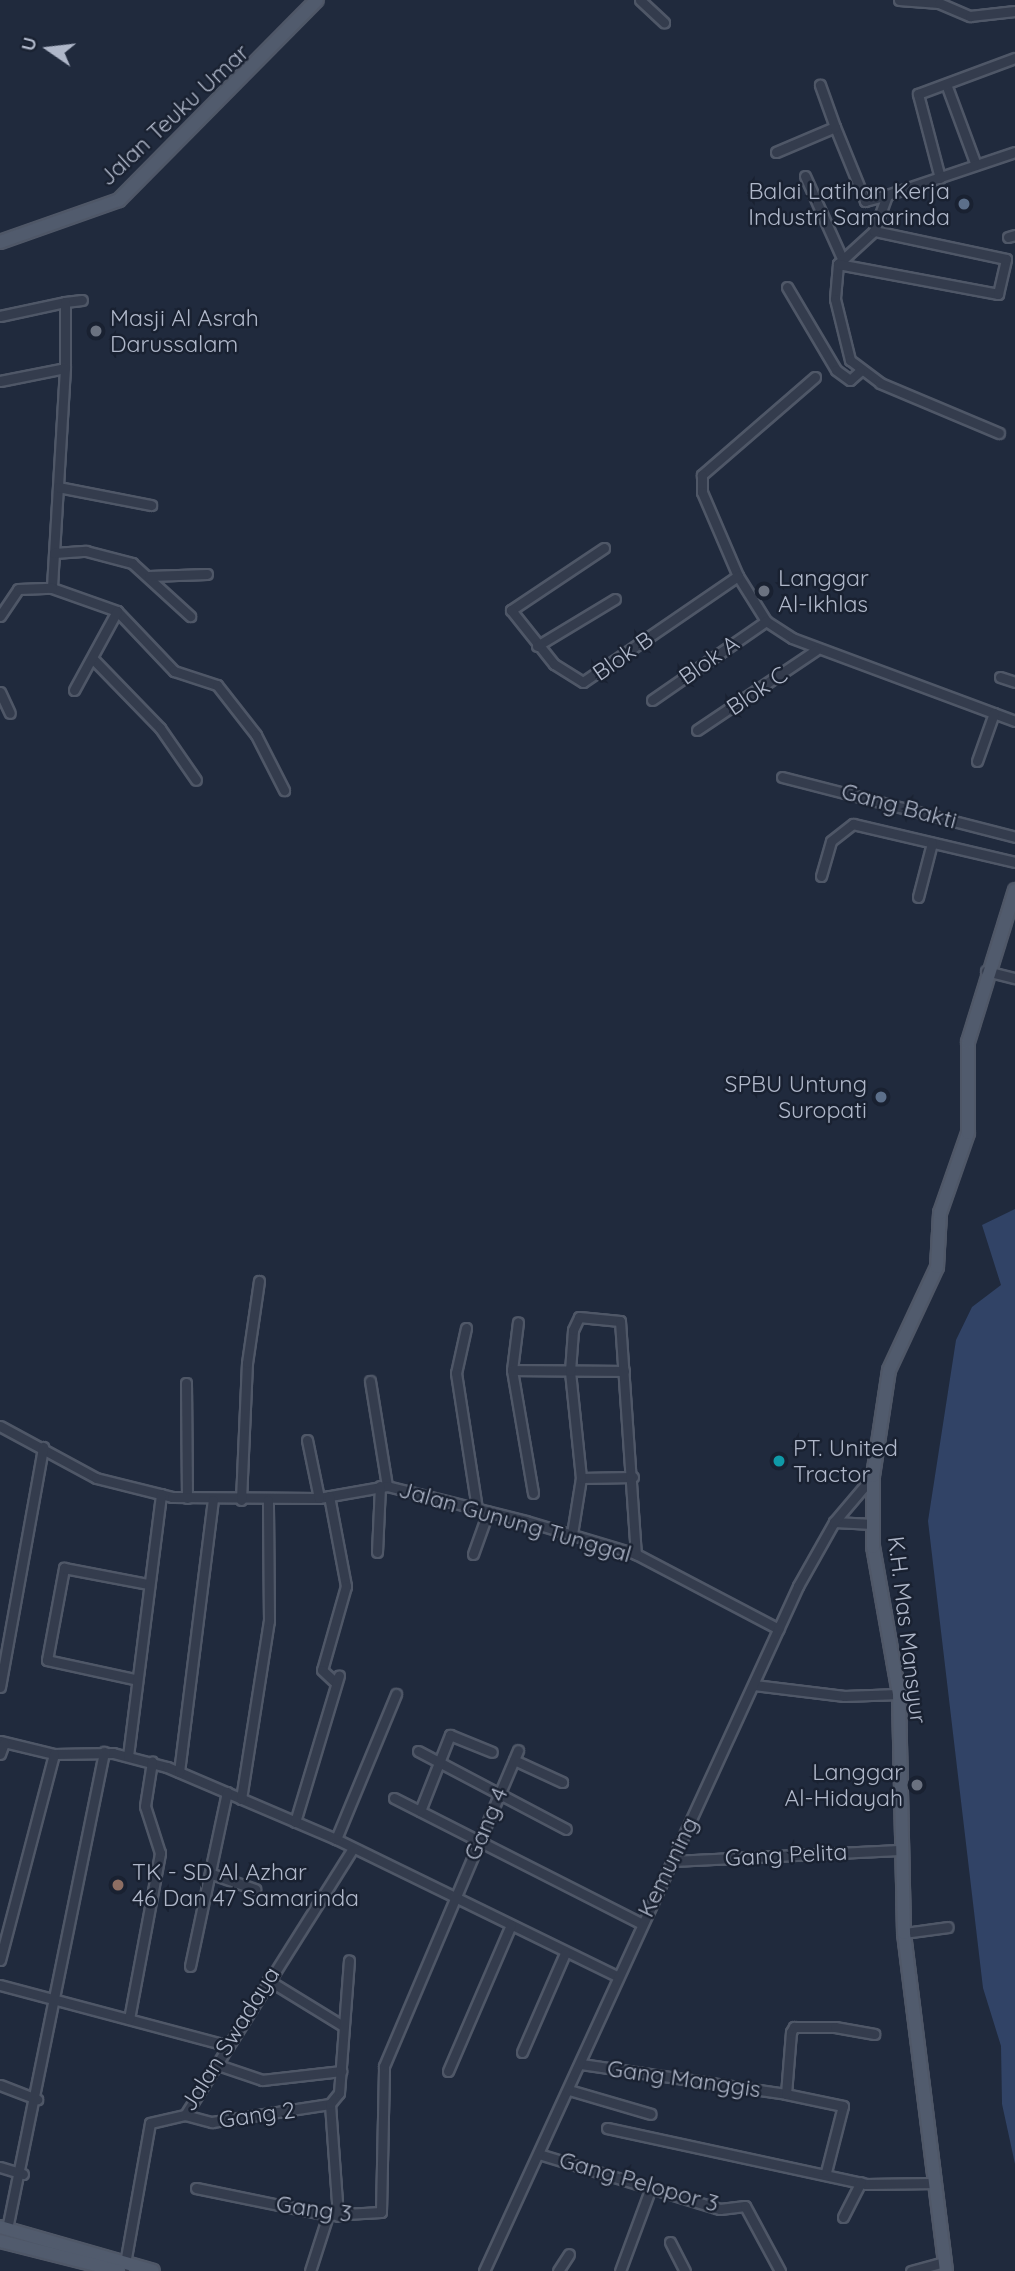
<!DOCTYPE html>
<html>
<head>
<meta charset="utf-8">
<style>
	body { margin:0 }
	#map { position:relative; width:1015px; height:2271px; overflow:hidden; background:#202a3d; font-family:Quicksand,sans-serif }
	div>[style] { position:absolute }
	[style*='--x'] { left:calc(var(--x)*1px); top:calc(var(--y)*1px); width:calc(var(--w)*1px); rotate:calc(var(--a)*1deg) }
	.water>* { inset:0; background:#314366 }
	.roads { filter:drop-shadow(2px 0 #4f5767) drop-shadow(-2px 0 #4f5767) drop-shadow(0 2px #4f5767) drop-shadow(0 -2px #4f5767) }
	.minor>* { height:9px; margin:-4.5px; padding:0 4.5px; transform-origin:4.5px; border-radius:4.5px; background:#343c4d }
	.major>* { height:12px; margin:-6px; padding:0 6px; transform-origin:6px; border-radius:6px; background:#515b6d }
	.dots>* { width:19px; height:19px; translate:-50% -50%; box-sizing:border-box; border:4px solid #192131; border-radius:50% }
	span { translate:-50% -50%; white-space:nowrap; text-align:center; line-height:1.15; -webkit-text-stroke:5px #192131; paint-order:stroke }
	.street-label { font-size:23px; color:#afb7c9 }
	.poi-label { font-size:23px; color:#afb7c9 }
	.right { translate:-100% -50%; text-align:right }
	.left { translate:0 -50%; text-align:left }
	.north { position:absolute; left:14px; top:14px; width:70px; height:70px; -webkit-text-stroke:5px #192131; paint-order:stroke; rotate:284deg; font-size:19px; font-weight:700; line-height:28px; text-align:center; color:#afb7c9 }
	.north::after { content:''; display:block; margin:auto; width:24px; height:32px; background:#afb7c9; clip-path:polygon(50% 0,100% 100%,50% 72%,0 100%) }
</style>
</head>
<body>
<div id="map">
	<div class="water">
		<i style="clip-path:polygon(1015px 1209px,1015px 2164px,1002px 2104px,1001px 2046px,983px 1988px,928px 1521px,956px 1340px,972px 1307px,1001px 1285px,982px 1225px)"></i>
	</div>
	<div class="roads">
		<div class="minor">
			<i style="--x:640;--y:0;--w:33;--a:43"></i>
			<i style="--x:899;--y:0;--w:40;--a:4.3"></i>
			<i style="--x:939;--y:3;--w:34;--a:23"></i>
			<i style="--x:970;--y:16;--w:45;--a:-6.3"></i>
			<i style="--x:946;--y:84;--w:86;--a:69.7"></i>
			<i style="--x:835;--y:127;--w:80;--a:67.9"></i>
			<i style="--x:865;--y:201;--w:23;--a:-15"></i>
			<i style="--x:776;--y:152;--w:64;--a:-23"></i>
			<i style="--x:835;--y:127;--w:45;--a:-109.7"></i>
			<i style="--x:805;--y:176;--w:88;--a:65.8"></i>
			<i style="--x:940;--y:178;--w:87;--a:-104.7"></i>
			<i style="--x:918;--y:94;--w:103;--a:-20.4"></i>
			<i style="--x:874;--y:231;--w:49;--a:137.5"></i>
			<i style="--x:838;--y:264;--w:35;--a:95"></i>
			<i style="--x:835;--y:299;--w:63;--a:76.2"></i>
			<i style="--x:850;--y:360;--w:38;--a:37"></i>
			<i style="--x:880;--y:383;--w:129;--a:22.8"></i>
			<i style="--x:1008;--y:237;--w:7;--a:-16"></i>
			<i style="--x:838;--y:264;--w:163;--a:10.6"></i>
			<i style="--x:998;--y:294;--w:36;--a:-77"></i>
			<i style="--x:1006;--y:259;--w:135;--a:-168"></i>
			<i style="--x:874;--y:231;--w:38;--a:-70"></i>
			<i style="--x:887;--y:195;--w:135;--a:-18.6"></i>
			<i style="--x:787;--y:287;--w:96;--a:59.4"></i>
			<i style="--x:836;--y:370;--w:17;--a:36"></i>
			<i style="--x:850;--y:380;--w:13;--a:-42"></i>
			<i style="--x:65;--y:302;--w:17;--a:-7"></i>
			<i style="--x:0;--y:316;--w:66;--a:-12.2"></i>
			<i style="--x:65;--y:302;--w:66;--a:90"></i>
			<i style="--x:815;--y:377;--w:150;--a:139.1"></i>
			<i style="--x:702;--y:475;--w:17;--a:90"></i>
			<i style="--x:702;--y:492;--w:91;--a:66.8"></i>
			<i style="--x:738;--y:576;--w:53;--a:58.1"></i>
			<i style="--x:766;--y:621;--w:31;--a:33"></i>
			<i style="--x:792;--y:638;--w:238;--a:20.4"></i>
			<i style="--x:0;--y:381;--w:66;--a:-11.3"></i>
			<i style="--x:65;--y:368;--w:220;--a:93.4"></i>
			<i style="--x:52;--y:588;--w:69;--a:19.5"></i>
			<i style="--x:117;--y:611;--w:83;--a:46.5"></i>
			<i style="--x:174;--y:671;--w:45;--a:18"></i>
			<i style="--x:217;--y:685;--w:63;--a:52"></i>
			<i style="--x:256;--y:735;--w:62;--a:63"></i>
			<i style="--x:58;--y:487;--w:95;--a:11"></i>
			<i style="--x:604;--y:548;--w:112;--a:146.3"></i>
			<i style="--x:511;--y:610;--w:69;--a:51.5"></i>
			<i style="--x:554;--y:664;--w:34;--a:32"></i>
			<i style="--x:583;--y:682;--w:188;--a:-34.4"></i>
			<i style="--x:54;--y:553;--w:32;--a:-4"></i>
			<i style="--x:86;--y:551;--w:48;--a:14.6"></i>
			<i style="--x:132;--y:563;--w:79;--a:42.4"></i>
			<i style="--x:149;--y:576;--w:58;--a:-2"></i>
			<i style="--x:0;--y:616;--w:32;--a:-56"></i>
			<i style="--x:18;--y:589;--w:34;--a:-2"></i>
			<i style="--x:537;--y:646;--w:91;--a:-31.1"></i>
			<i style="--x:94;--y:660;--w:95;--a:45.9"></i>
			<i style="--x:160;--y:728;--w:63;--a:55.3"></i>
			<i style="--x:1000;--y:677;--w:16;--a:18"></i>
			<i style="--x:74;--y:690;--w:90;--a:-61.4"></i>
			<i style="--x:0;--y:692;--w:23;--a:65"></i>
			<i style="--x:652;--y:700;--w:139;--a:-34.7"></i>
			<i style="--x:697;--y:730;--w:143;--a:-33.9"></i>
			<i style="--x:977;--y:761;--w:51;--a:-70.5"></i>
			<i style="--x:782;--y:777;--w:241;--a:14.4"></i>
			<i style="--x:821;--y:876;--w:36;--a:-74"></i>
			<i style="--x:831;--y:841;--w:28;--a:-38"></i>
			<i style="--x:853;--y:824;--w:166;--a:13.2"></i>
			<i style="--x:918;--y:897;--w:56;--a:-75.5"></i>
			<i style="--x:986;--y:971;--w:30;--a:14"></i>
			<i style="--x:466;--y:1328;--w:46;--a:102.5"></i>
			<i style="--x:456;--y:1373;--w:138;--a:81.2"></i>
			<i style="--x:512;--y:1370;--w:48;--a:-82.9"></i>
			<i style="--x:370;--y:1381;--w:106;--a:80.8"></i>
			<i style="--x:186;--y:1383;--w:115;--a:89.5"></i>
			<i style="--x:0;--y:1426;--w:109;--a:28.4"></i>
			<i style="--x:96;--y:1478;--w:78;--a:14"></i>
			<i style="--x:172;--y:1497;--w:147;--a:0.4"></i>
			<i style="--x:319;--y:1498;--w:69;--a:-10"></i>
			<i style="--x:387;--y:1486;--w:143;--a:14.1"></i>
			<i style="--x:526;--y:1521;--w:115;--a:16.7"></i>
			<i style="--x:636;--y:1554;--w:161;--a:27.7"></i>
			<i style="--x:307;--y:1440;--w:59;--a:78.3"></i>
			<i style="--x:581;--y:1478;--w:52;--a:-1.1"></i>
			<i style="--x:533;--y:1493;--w:125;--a:-99.7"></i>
			<i style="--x:512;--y:1370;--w:112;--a:0.5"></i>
			<i style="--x:329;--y:1496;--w:92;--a:79.3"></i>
			<i style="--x:346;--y:1586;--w:87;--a:105.9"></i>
			<i style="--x:322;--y:1670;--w:16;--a:43"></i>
			<i style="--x:241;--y:1500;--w:137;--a:-87.5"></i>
			<i style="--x:247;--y:1363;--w:83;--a:-81.7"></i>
			<i style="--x:834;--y:1522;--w:39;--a:3"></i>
			<i style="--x:572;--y:1534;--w:57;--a:-80.9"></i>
			<i style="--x:581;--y:1478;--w:108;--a:-95.9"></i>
			<i style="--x:570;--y:1371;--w:41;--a:-85.8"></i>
			<i style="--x:573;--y:1330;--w:14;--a:-65"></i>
			<i style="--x:579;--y:1317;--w:41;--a:5.6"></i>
			<i style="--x:620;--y:1321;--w:234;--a:86.1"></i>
			<i style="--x:377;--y:1552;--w:66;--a:-87.4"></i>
			<i style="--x:473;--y:1554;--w:45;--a:-70.3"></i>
			<i style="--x:134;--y:1679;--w:89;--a:-167.7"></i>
			<i style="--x:47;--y:1660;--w:94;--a:-79.5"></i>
			<i style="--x:64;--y:1568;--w:86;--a:10.8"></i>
			<i style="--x:754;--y:1685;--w:91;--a:7"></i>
			<i style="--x:844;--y:1696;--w:55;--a:-2.1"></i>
			<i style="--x:0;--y:1687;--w:244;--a:-79.8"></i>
			<i style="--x:0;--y:1741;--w:56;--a:13.5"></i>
			<i style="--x:54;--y:1754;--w:59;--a:-1"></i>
			<i style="--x:113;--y:1753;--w:56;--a:14.5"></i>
			<i style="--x:167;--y:1767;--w:184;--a:23.1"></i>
			<i style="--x:336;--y:1839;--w:313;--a:26"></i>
			<i style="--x:418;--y:1751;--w:167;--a:27.8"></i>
			<i style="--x:0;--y:1754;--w:12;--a:-70"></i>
			<i style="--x:128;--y:1756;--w:264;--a:-82.8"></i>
			<i style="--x:514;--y:1760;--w:53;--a:24.6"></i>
			<i style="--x:179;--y:1772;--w:274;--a:-82.9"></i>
			<i style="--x:394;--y:1798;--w:276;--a:26.9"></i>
			<i style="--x:241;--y:1799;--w:180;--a:-81.1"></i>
			<i style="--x:269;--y:1621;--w:121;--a:-90.5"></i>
			<i style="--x:420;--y:1811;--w:82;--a:-68.5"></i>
			<i style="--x:450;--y:1735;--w:45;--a:22"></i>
			<i style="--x:295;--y:1822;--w:153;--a:-73.3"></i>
			<i style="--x:336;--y:1839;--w:157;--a:-67.5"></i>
			<i style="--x:672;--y:1861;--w:228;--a:-2.8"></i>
			<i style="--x:212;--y:1874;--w:46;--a:19.2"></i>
			<i style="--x:904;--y:1933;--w:44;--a:-7.8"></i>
			<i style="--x:0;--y:1960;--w:213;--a:-75.3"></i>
			<i style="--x:190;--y:1966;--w:178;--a:-78"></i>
			<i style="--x:268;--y:1980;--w:88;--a:31.5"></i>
			<i style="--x:0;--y:1985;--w:234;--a:14.9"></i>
			<i style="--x:129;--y:2019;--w:169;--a:-79.4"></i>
			<i style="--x:160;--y:1853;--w:49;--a:-107.7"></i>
			<i style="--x:145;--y:1806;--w:45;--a:-81"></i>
			<i style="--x:522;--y:2052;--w:108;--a:-66.5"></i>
			<i style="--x:215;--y:2064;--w:50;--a:18.8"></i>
			<i style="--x:262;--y:2080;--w:80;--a:-6.5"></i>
			<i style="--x:581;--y:2064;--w:207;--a:8.3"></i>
			<i style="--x:448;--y:2071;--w:159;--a:-66.7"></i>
			<i style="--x:0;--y:2085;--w:40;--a:21"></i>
			<i style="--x:569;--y:2090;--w:85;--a:16.3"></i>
			<i style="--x:185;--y:2115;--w:28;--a:15"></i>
			<i style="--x:212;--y:2122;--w:119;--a:-8.7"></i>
			<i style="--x:607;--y:2128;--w:265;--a:12.2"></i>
			<i style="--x:866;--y:2184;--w:70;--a:-0.8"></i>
			<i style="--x:542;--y:2155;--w:186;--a:16.9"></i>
			<i style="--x:720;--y:2209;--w:25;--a:-7"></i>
			<i style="--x:745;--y:2206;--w:74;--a:61.7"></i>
			<i style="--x:0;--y:2167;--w:24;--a:17"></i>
			<i style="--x:826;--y:2172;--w:68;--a:-75.6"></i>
			<i style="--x:843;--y:2106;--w:58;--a:-168.1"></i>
			<i style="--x:786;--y:2094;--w:62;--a:-85.4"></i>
			<i style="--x:791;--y:2032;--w:6;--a:-59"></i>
			<i style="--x:794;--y:2027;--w:41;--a:0"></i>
			<i style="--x:835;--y:2027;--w:40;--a:10"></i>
			<i style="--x:196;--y:2188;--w:135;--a:11.6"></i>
			<i style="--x:328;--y:2215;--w:53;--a:-3.2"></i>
			<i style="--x:381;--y:2212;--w:146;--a:-88.8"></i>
			<i style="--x:384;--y:2066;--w:343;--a:-67"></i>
			<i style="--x:338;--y:2216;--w:112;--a:-94.1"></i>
			<i style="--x:330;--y:2104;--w:14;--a:-51"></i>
			<i style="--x:339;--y:2093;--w:133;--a:-85.7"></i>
			<i style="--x:843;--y:2217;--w:39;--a:-63"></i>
			<i style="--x:7;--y:2229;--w:487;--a:-78.5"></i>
			<i style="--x:670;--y:2242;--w:33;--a:63"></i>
			<i style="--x:124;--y:2269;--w:148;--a:-79.9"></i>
			<i style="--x:150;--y:2123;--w:36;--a:-13"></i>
			<i style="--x:185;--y:2115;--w:315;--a:-57.8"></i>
			<i style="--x:310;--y:2271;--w:59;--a:-72.2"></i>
			<i style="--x:484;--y:2271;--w:754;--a:-65.37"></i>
			<i style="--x:798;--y:1586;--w:73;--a:-60.6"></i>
			<i style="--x:834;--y:1522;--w:60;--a:-49.7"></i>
			<i style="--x:558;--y:2271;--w:20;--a:-57"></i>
			<i style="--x:620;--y:2271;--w:86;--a:-69.7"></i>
			<i style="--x:911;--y:2271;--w:35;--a:-15"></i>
		</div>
		<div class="major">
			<i style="--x:0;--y:242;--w:126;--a:-19.4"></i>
			<i style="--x:119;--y:200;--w:281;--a:-45.3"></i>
			<i style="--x:0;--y:2227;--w:159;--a:16"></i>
			<i style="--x:0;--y:2241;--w:123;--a:14.1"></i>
			<i style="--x:946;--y:2271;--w:341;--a:-97.1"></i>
			<i style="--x:904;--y:1933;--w:239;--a:-91.2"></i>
			<i style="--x:899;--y:1694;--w:149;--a:-100"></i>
			<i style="--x:873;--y:1547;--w:71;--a:-90"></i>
			<i style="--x:873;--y:1476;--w:107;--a:-81.4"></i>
			<i style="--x:889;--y:1370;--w:114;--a:-65"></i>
			<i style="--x:937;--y:1267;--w:54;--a:-86.8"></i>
			<i style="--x:940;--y:1213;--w:85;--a:-70.7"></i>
			<i style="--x:968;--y:1133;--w:91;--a:-90"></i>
			<i style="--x:968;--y:1042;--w:159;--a:-72.8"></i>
		</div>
	</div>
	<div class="dots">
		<i style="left:964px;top:204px;background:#5c6f8a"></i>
		<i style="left:96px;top:331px;background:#6b7280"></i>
		<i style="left:764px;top:591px;background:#6b7280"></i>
		<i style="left:881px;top:1097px;background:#5c6f8a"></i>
		<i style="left:779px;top:1461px;background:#0f9aa8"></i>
		<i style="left:917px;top:1785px;background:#6b7280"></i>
		<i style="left:118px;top:1885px;background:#8d6e63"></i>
	</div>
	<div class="street-label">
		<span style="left:174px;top:115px;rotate:-43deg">Jalan Teuku Umar</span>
		<span style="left:623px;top:656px;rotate:-35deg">Blok B</span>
		<span style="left:709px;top:660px;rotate:-35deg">Blok A</span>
		<span style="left:757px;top:691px;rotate:-34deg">Blok C</span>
		<span style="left:899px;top:806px;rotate:15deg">Gang Bakti</span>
		<span style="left:515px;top:1522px;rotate:16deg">Jalan Gunung Tunggal</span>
		<span style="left:907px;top:1630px;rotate:83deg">K.H. Mas Mansyur</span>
		<span style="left:486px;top:1824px;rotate:-67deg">Gang 4</span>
		<span style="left:786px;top:1855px;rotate:-3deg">Gang Pelita</span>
		<span style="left:668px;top:1867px;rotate:-64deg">Kemuning</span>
		<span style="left:230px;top:2039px;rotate:-58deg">Jalan Swadaya</span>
		<span style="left:684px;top:2079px;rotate:8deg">Gang Manggis</span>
		<span style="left:257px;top:2115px;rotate:-8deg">Gang 2</span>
		<span style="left:639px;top:2182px;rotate:16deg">Gang Pelopor 3</span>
		<span style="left:314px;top:2209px;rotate:8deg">Gang 3</span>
	</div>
	<div class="poi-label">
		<span class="right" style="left:950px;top:204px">Balai Latihan Kerja<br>Industri Samarinda</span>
		<span class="left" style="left:110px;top:331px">Masji Al Asrah<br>Darussalam</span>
		<span class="left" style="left:778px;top:591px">Langgar<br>Al-Ikhlas</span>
		<span class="right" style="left:867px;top:1097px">SPBU Untung<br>Suropati</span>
		<span class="left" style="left:793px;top:1461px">PT. United<br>Tractor</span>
		<span class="right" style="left:903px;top:1785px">Langgar<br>Al-Hidayah</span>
		<span class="left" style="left:132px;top:1885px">TK - SD Al Azhar<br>46 Dan 47 Samarinda</span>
	</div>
	<div class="north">U</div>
</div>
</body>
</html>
